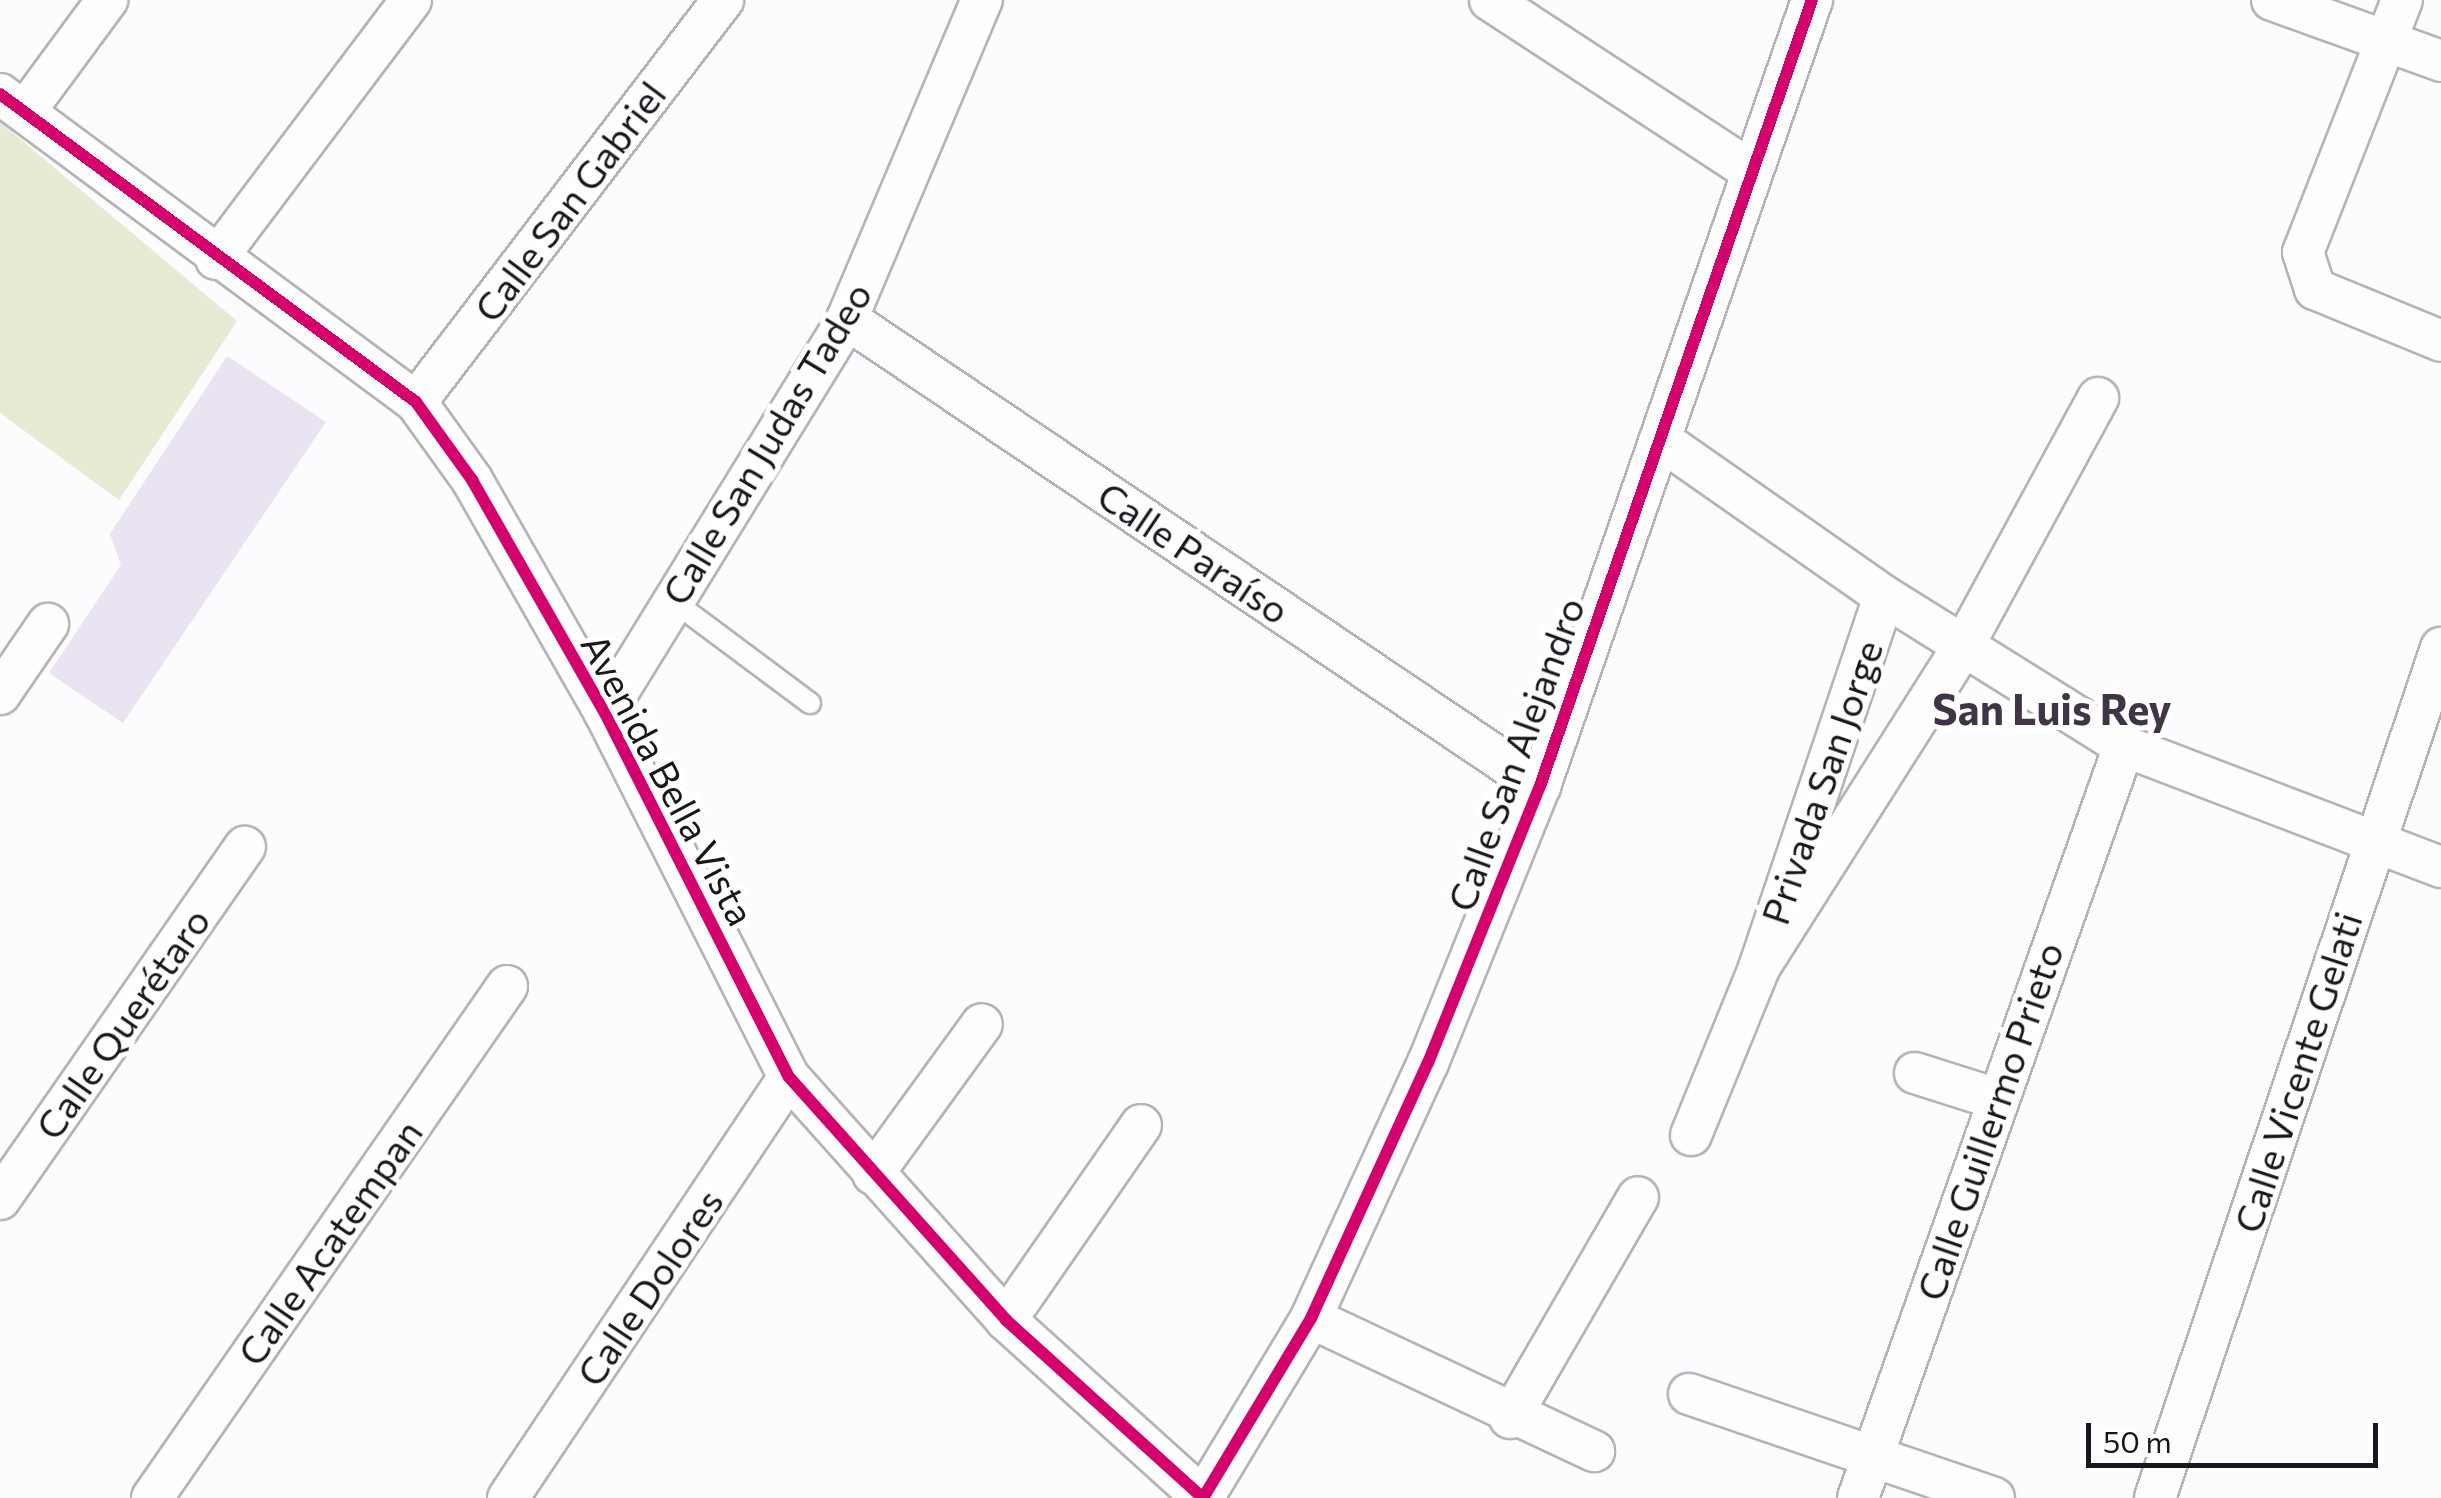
<!DOCTYPE html>
<html>
<head>
<meta charset="utf-8">
<style>
	body { margin:0 }
	#map { position:relative; width:2441px; height:1498px; overflow:hidden; background:#fcfbfe; font-family:Commissioner,sans-serif }
	div>[style] { position:absolute }
	[style*='--x'] { left:calc(var(--x)*1px); top:calc(var(--y)*1px); width:calc(var(--w)*1px); rotate:calc(var(--a)*1deg) }
	.green>* { inset:0; background:#e6ebd4 }
	.building>* { inset:0; background:#eae3f1 }
	.roads { filter:drop-shadow(2px 0 #b5b2b8) drop-shadow(-2px 0 #b5b2b8) drop-shadow(0 2px #b5b2b8) drop-shadow(0 -2px #b5b2b8) }
	.service>* { height:20px; margin:-10px; padding:0 10px; transform-origin:10px; border-radius:10px; background:#fffeff }
	.minor>* { height:40px; margin:-20px; padding:0 20px; transform-origin:20px; border-radius:20px; background:#fffeff }
	.cycleway>* { height:12px; margin:-6px; padding:0 6px; transform-origin:6px; border-radius:6px; background:#d6006c }
	span { translate:-50% -50%; white-space:nowrap; text-align:center; line-height:1.15; -webkit-text-stroke:10px #fff; paint-order:stroke }
	.street-label { font-size:38px; color:#1b161e }
	.quarter-label { font-size:42px; color:#403547; font-weight:700 }
	.scale { position:absolute; left:2086px; top:1423px; width:292px; height:45px; box-sizing:border-box; border:5px solid #1b161e; border-top:0; padding-left:12px; font-size:30px; line-height:35px; white-space:nowrap; color:#1b161e; -webkit-text-stroke:8px #fff; paint-order:stroke }
</style>
</head>
<body>
<div id="map">
	<div class="green">
		<i style="clip-path:polygon(0 122px,237px 321px,119px 500px,0 413px)"></i>
	</div>
	<div class="building">
		<i style="clip-path:polygon(227px 356px,326px 422px,123px 723px,49px 673px,121px 565px,110px 534px)"></i>
	</div>
	<div class="roads">
		<div class="service">
			<i style="--x:673;--y:601;--w:171;--a:36.7"></i>
		</div>
		<div class="minor">
			<i style="--x:1490;--y:0;--w:311;--a:33.2"></i>
			<i style="--x:2272;--y:0;--w:180;--a:19.8"></i>
			<i style="--x:2402;--y:0;--w:271;--a:111.4"></i>
			<i style="--x:2303;--y:252;--w:39;--a:72"></i>
			<i style="--x:2315;--y:289;--w:136;--a:22.4"></i>
			<i style="--x:0;--y:94;--w:518;--a:36.52"></i>
			<i style="--x:416;--y:402;--w:96;--a:54.3"></i>
			<i style="--x:472;--y:480;--w:268;--a:60.3"></i>
			<i style="--x:605;--y:713;--w:408;--a:63.2"></i>
			<i style="--x:789;--y:1077;--w:326;--a:48.2"></i>
			<i style="--x:1006;--y:1320;--w:266;--a:42.1"></i>
			<i style="--x:26;--y:110;--w:137;--a:-53.6"></i>
			<i style="--x:216;--y:259;--w:324;--a:-53"></i>
			<i style="--x:847;--y:319;--w:836;--a:33.98"></i>
			<i style="--x:416;--y:402;--w:506;--a:-52.63"></i>
			<i style="--x:1661;--y:440;--w:272;--a:35"></i>
			<i style="--x:1884;--y:596;--w:283;--a:32"></i>
			<i style="--x:2124;--y:746;--w:339;--a:20.9"></i>
			<i style="--x:0;--y:694;--w:85;--a:-55.6"></i>
			<i style="--x:605;--y:713;--w:462;--a:-58.4"></i>
			<i style="--x:847;--y:319;--w:346;--a:-67.1"></i>
			<i style="--x:1759;--y:968;--w:383;--a:-57.6"></i>
			<i style="--x:1964;--y:645;--w:281;--a:-61.5"></i>
			<i style="--x:1915;--y:1073;--w:83;--a:17.6"></i>
			<i style="--x:1691;--y:1135;--w:180;--a:-67.8"></i>
			<i style="--x:1759;--y:968;--w:392;--a:-71.4"></i>
			<i style="--x:873;--y:1174;--w:185;--a:-54"></i>
			<i style="--x:0;--y:1199;--w:429;--a:-55.2"></i>
			<i style="--x:1311;--y:1318;--w:313;--a:25.2"></i>
			<i style="--x:1006;--y:1320;--w:237;--a:-55.3"></i>
			<i style="--x:1689;--y:1394;--w:322;--a:18.8"></i>
			<i style="--x:1510;--y:1418;--w:255;--a:-59.9"></i>
			<i style="--x:152;--y:1498;--w:623;--a:-55.26"></i>
			<i style="--x:508;--y:1498;--w:506;--a:-56.28"></i>
			<i style="--x:1203;--y:1498;--w:210;--a:-59"></i>
			<i style="--x:1311;--y:1318;--w:281;--a:-65.4"></i>
			<i style="--x:1428;--y:1063;--w:299;--a:-68"></i>
			<i style="--x:1540;--y:786;--w:832;--a:-70.91"></i>
			<i style="--x:1858;--y:1498;--w:798;--a:-70.52"></i>
			<i style="--x:2155;--y:1498;--w:897;--a:-71.4"></i>
		</div>
	</div>
	<div class="cycleway">
		<i style="--x:0;--y:94;--w:518;--a:36.52"></i>
		<i style="--x:416;--y:402;--w:96;--a:54.3"></i>
		<i style="--x:472;--y:480;--w:268;--a:60.3"></i>
		<i style="--x:605;--y:713;--w:408;--a:63.2"></i>
		<i style="--x:789;--y:1077;--w:326;--a:48.2"></i>
		<i style="--x:1006;--y:1320;--w:266;--a:42.1"></i>
		<i style="--x:1203;--y:1498;--w:210;--a:-59"></i>
		<i style="--x:1311;--y:1318;--w:281;--a:-65.4"></i>
		<i style="--x:1428;--y:1063;--w:299;--a:-68"></i>
		<i style="--x:1540;--y:786;--w:832;--a:-70.91"></i>
	</div>
	<div class="street-label">
		<span style="left:569px;top:201px;rotate:-53deg">Calle San Gabriel</span>
		<span style="left:766px;top:443px;rotate:-59deg">Calle San Judas Tadeo</span>
		<span style="left:1194px;top:552px;rotate:34deg">Calle Paraíso</span>
		<span style="left:1515px;top:754px;rotate:-70deg">Calle San Alejandro</span>
		<span style="left:669px;top:779px;rotate:62deg">Avenida Bella Vista</span>
		<span style="left:1821px;top:782px;rotate:-71deg">Privada San Jorge</span>
		<span style="left:122px;top:1023px;rotate:-55deg">Calle Querétaro</span>
		<span style="left:2297px;top:1072px;rotate:-72deg">Calle Vicente Gelati</span>
		<span style="left:1989px;top:1121px;rotate:-71deg">Calle Guillermo Prieto</span>
		<span style="left:329px;top:1242px;rotate:-55deg">Calle Acatempan</span>
		<span style="left:649px;top:1287px;rotate:-56deg">Calle Dolores</span>
	</div>
	<div class="quarter-label">
		<span style="left:2052px;top:708px">San Luis Rey</span>
	</div>
	<div class="scale">50 m</div>
</div>
</body>
</html>
